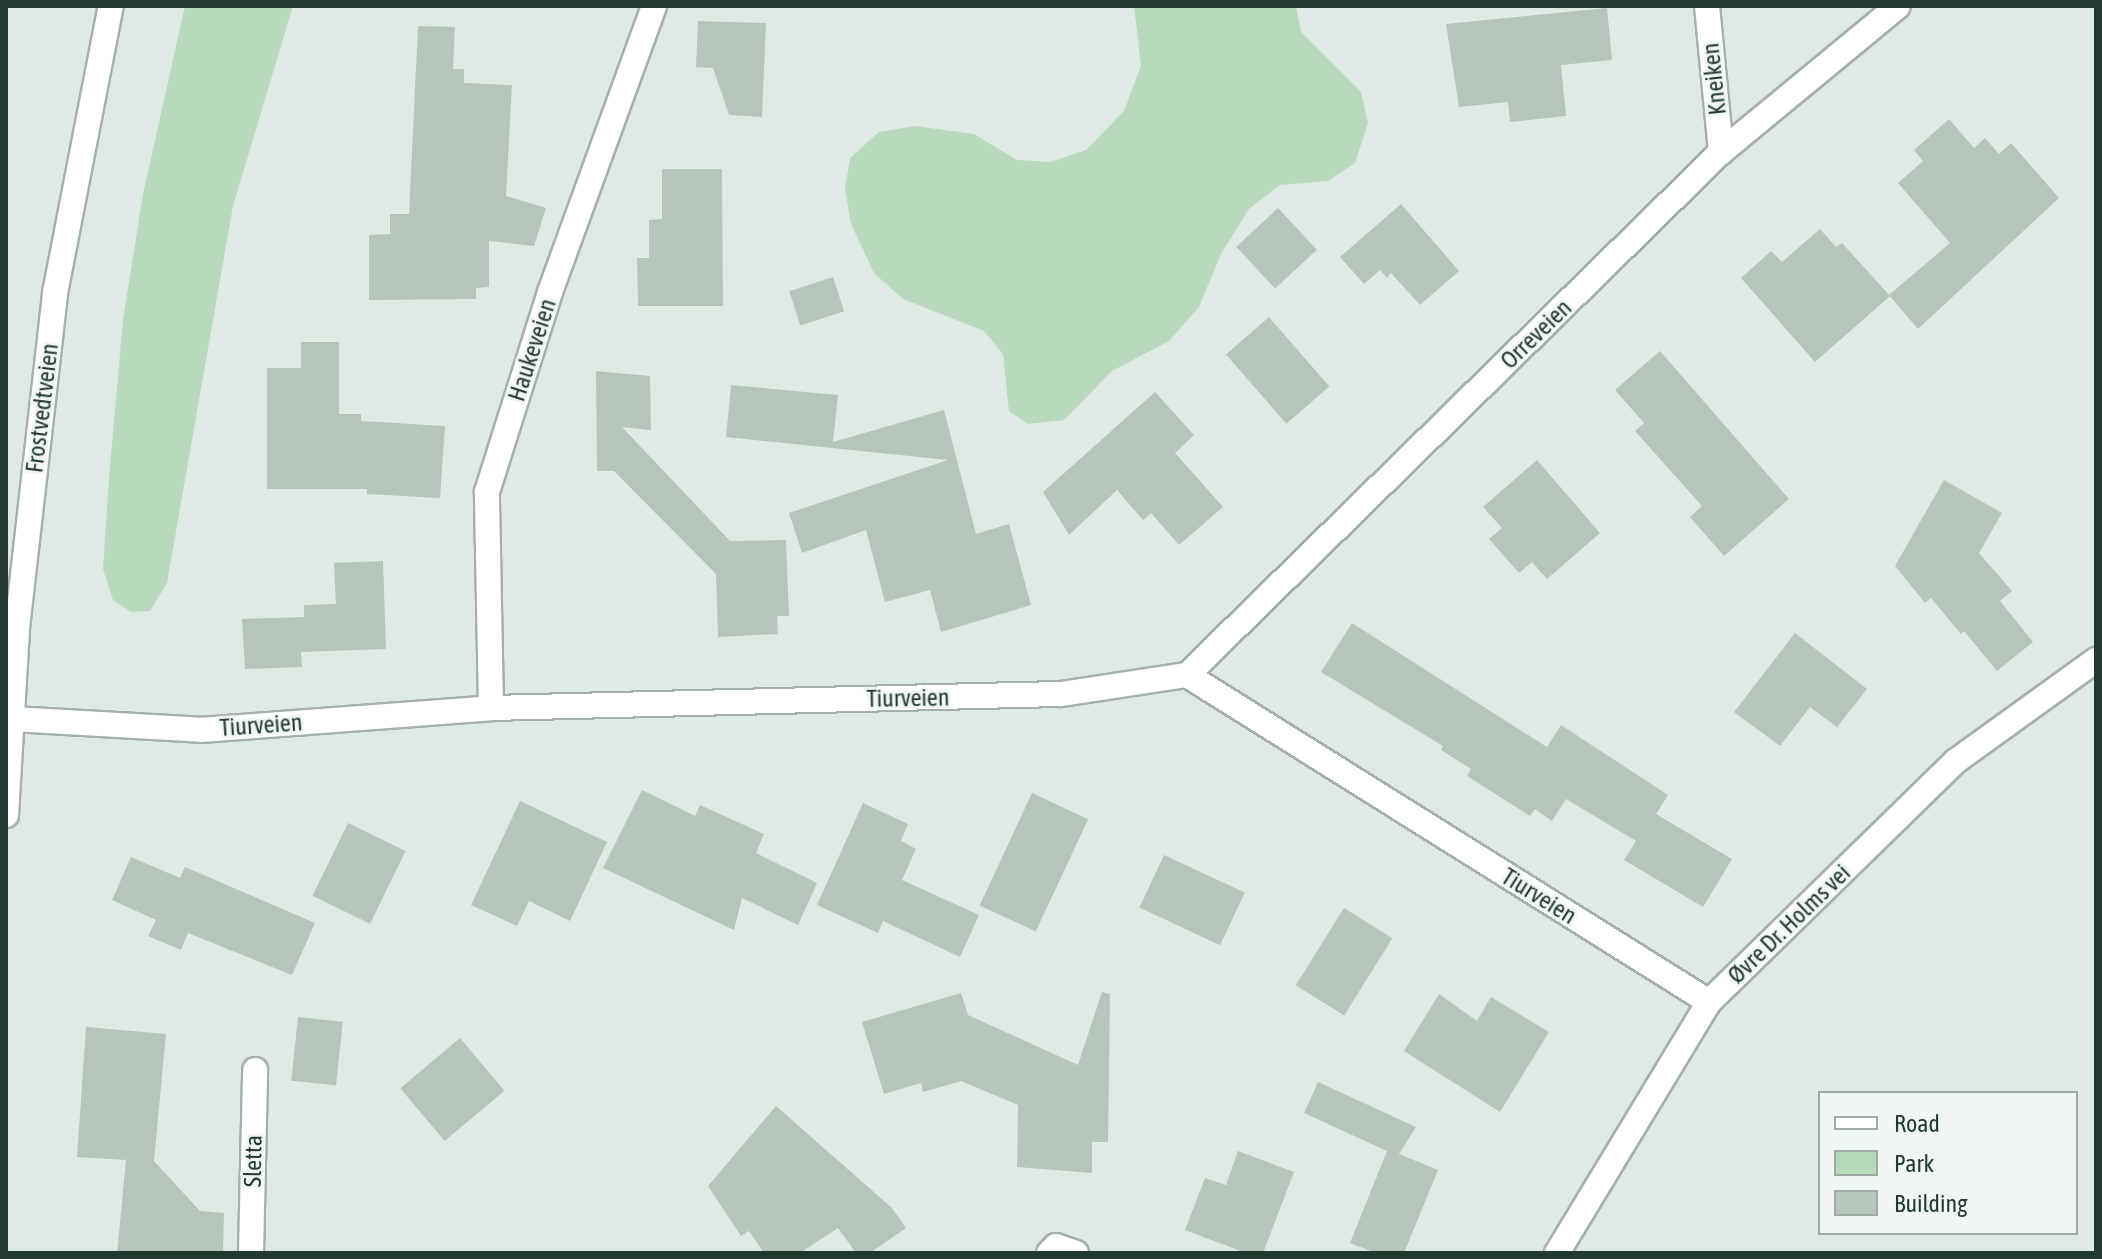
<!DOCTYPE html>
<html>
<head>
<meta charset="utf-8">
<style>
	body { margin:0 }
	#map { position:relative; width:2102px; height:1259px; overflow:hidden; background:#e0eae4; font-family:"Asap Condensed",sans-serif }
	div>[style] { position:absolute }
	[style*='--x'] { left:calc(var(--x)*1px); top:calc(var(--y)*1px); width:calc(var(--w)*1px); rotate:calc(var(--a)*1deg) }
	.green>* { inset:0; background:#badabd }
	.building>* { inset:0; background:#b5c5bc; transform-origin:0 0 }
	.roads { filter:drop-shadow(2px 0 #a3b1aa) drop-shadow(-2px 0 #a3b1aa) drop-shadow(0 2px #a3b1aa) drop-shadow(0 -2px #a3b1aa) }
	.minor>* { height:24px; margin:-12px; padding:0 12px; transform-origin:12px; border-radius:12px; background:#fff }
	span { translate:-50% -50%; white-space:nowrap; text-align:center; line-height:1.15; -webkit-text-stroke:6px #f0f7f2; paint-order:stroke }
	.street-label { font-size:24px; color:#22392f }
	.frame { position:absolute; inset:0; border:8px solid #22392f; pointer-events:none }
	.legend { position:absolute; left:1818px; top:1091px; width:260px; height:144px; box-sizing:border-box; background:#f0f7f2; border:2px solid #9eaba4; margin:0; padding:10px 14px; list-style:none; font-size:24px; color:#22392f }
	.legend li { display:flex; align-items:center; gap:16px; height:40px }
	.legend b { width:40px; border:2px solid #9eaba4 }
</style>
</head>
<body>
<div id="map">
	<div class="green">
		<i style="clip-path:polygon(185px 6px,293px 6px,233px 206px,167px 583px,150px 611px,131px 612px,113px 600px,103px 569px,109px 478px,123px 320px,143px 194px)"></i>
		<i style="clip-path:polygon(1134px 6px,1296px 6px,1301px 32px,1361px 92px,1368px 123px,1355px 163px,1328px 181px,1280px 185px,1249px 209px,1221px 254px,1199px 307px,1169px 341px,1112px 371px,1064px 420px,1028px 424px,1009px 411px,1003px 354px,984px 331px,903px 299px,874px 273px,851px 224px,845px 189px,850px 158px,879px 132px,915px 126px,974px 134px,1017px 160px,1051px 162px,1086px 150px,1124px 111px,1141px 66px)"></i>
	</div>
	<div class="building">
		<i style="clip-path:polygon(1607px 8px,1612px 60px,1561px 65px,1566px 116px,1510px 122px,1508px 102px,1459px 107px,1446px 24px)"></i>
		<i style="clip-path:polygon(698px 21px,766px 23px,762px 117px,729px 115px,713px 68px,696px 67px)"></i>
		<i style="clip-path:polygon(418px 26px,455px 27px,453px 69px,464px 69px,464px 83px,512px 85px,506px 196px,546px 208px,534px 246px,489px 241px,489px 287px,476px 288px,476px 299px,369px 300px,369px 235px,390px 234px,390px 214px,409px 214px)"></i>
		<i style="clip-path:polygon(1949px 119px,1974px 148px,1985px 138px,1999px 154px,2011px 143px,2059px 198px,1918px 329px,1889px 295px,1950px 243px,1898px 183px,1923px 161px,1914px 150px)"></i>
		<i style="clip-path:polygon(662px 169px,722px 169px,723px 306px,638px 306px,637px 258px,649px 258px,649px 220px,662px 219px)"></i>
		<i style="clip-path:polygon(1401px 204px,1459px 271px,1420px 305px,1391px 273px,1387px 278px,1380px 270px,1364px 284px,1340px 257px)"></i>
		<i style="left:1278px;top:208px;width:57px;height:57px;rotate:47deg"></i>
		<i style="clip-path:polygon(1820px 229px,1836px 247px,1842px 243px,1890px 296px,1815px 362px,1741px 278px,1771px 251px,1782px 262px)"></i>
		<i style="left:833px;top:277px;width:36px;height:46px;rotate:72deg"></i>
		<i style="left:1269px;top:317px;width:92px;height:57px;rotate:49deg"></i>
		<i style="clip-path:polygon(301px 342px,339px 342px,339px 414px,361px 414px,361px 421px,445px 426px,440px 498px,367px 494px,367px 489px,267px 489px,267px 368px,301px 368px)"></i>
		<i style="clip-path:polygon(1660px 351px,1789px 499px,1724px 556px,1690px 517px,1702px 506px,1635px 431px,1644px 423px,1615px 390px)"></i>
		<i style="clip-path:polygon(596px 371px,650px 376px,651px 430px,622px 427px,730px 541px,786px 540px,789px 616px,777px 616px,778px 634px,718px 637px,716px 574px,614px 471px,597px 471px)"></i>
		<i style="clip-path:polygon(731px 385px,838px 395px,833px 442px,944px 410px,976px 534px,1009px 524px,1031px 605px,941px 632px,930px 590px,885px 602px,866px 530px,802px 553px,789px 513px,948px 460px,726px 437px)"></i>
		<i style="clip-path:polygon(1155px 392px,1194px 435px,1175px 453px,1223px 507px,1179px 545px,1151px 513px,1143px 520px,1117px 490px,1069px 535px,1043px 492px)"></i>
		<i style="clip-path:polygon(1537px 460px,1600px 533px,1547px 579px,1532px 562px,1519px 573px,1489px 539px,1502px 528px,1483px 507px)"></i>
		<i style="clip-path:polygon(1944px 480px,2002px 513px,1979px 553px,2012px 591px,2000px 601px,2033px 642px,1997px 671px,1964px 631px,1961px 634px,1931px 598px,1925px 603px,1895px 566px)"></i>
		<i style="clip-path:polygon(383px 561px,386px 649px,301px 652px,302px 667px,245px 669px,242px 619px,304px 617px,304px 605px,336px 604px,334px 563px)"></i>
		<i style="clip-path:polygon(1352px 623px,1547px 747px,1561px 725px,1668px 795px,1656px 814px,1732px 859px,1703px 907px,1624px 860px,1636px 841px,1566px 799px,1552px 821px,1535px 809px,1530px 816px,1467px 776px,1471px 769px,1441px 750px,1443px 746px,1321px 672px)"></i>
		<i style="clip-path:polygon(1795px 633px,1867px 689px,1837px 727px,1810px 707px,1780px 746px,1734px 712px)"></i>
		<i style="clip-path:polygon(642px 790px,695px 816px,700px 805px,764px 834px,756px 853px,817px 883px,798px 925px,742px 898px,734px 930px,603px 868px)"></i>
		<i style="left:1032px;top:793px;width:62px;height:124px;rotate:25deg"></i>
		<i style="clip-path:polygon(520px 801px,607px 842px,570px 921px,529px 901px,517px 926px,471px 905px)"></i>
		<i style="clip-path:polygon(863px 803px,908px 824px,901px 841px,916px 849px,902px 880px,979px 915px,960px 957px,883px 921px,878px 933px,817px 905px)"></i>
		<i style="left:348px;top:823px;width:64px;height:81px;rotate:26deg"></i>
		<i style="left:1164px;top:855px;width:89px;height:58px;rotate:25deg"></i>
		<i style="clip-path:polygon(131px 857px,180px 878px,185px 867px,315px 923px,292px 975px,188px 933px,181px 950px,148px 936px,156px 920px,112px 900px)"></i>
		<i style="left:1344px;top:908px;width:57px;height:91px;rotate:32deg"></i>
		<i style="clip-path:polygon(1102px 992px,1110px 994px,1108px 1142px,1092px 1142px,1092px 1173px,1017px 1167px,1018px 1105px,961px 1081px,923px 1092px,921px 1083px,884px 1094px,862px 1022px,961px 993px,968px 1015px,1078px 1065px)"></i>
		<i style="clip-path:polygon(1439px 994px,1477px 1021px,1491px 997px,1549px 1032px,1500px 1112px,1404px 1051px)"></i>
		<i style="left:298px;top:1017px;width:45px;height:64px;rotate:6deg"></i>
		<i style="clip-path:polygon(86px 1027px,166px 1034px,154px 1161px,200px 1211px,224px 1213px,223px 1253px,117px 1253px,126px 1160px,77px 1157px)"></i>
		<i style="left:460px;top:1038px;width:69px;height:78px;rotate:50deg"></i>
		<i style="clip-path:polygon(1318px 1082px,1416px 1127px,1399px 1154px,1438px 1170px,1404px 1253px,1376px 1253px,1350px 1243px,1387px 1151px,1304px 1113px)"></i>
		<i style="clip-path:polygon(776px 1106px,892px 1208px,906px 1228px,870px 1253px,856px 1253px,838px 1228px,800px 1253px,764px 1253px,749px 1231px,741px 1236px,708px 1186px)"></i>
		<i style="clip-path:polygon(1238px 1151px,1294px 1172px,1263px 1253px,1246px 1253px,1185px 1230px,1205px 1178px,1226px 1185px)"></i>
	</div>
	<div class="roads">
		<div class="minor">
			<i style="--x:1707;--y:6;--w:147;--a:84.5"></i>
			<i style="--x:1187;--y:675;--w:747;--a:-44.4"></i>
			<i style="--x:1721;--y:152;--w:229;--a:-39.5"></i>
			<i style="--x:491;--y:708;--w:216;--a:-91.1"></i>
			<i style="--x:487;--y:492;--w:210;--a:-72.5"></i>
			<i style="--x:550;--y:292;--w:304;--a:-70"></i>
			<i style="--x:13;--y:719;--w:188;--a:3.3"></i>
			<i style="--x:201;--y:730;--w:291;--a:-4.3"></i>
			<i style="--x:491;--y:708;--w:570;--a:-1.41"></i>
			<i style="--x:1061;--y:694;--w:127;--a:-8.6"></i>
			<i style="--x:1187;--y:675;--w:616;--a:32.06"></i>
			<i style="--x:6;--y:815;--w:187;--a:-86.6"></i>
			<i style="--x:17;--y:628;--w:337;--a:-83.5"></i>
			<i style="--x:55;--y:293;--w:292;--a:-79"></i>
			<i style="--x:251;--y:1253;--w:183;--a:-88.7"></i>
			<i style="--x:1049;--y:1253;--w:10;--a:-45"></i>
			<i style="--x:1056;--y:1246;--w:21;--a:19"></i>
			<i style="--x:1557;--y:1253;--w:293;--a:-58.8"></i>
			<i style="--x:1709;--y:1002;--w:345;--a:-44.3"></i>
			<i style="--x:1956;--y:761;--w:173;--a:-35.8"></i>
		</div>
	</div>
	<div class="street-label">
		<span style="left:1714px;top:79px;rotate:-96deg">Kneiken</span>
		<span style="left:1536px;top:334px;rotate:-44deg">Orreveien</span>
		<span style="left:532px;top:350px;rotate:-72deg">Haukeveien</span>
		<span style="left:42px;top:408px;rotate:-83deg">Frostvedtveien</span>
		<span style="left:908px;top:698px;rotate:-1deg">Tiurveien</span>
		<span style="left:261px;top:725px;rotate:-4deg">Tiurveien</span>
		<span style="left:1539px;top:896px;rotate:32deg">Tiurveien</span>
		<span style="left:1789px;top:924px;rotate:-44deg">Øvre Dr. Holms vei</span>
		<span style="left:253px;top:1161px;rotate:-89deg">Sletta</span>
	</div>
	<div class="frame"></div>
	<ul class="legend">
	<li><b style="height:10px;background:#fff"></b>Road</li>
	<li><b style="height:22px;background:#badabd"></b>Park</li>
	<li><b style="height:22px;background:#b5c5bc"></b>Building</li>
	</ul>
</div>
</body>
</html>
